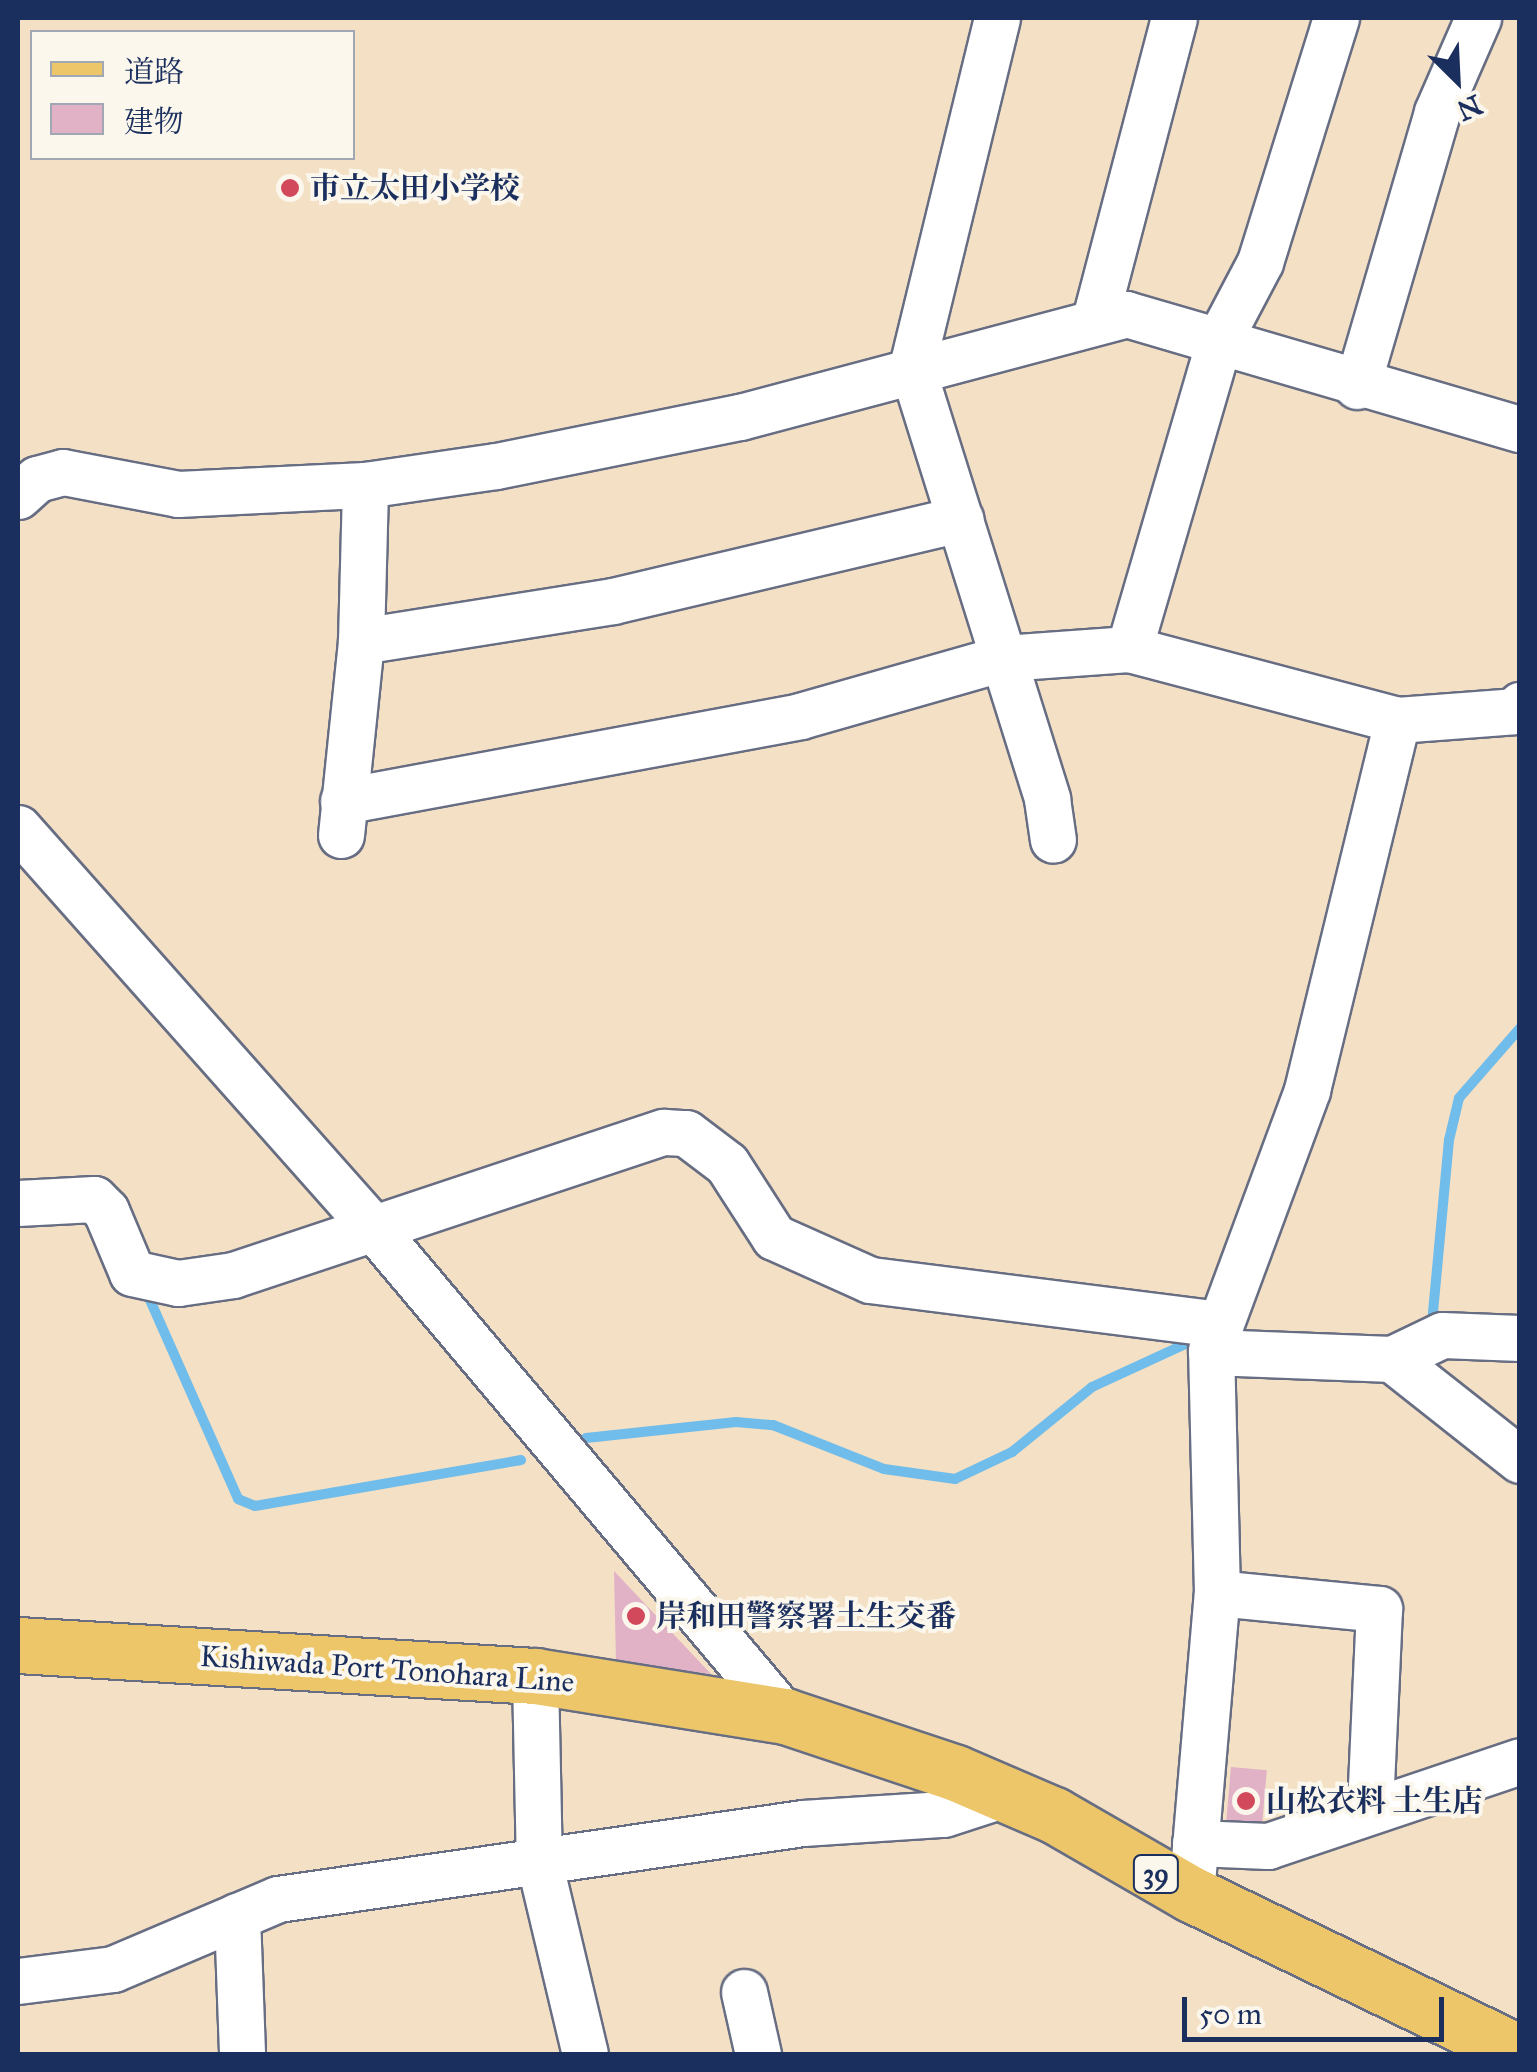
<!DOCTYPE html>
<html>
<head>
<meta charset="utf-8">
<style>
	body { margin:0 }
	#map { position:relative; width:1537px; height:2072px; overflow:hidden; background:#f3e0c5; font-family:"IM FELL Great Primer","Noto Serif JP",serif }
	div>[style] { position:absolute }
	[style*='--x'] { left:calc(var(--x)*1px); top:calc(var(--y)*1px); width:calc(var(--w)*1px); rotate:calc(var(--a)*1deg) }
	.stream>* { height:10px; margin:-5px; padding:0 5px; transform-origin:5px; border-radius:5px; background:#70bcea }
	.building>* { inset:0; background:#e1b1c6; transform-origin:0 0 }
	.roads { filter:drop-shadow(2px 0 #676d82) drop-shadow(-2px 0 #676d82) drop-shadow(0 2px #676d82) drop-shadow(0 -2px #676d82) }
	.minor>* { height:45px; margin:-22.5px; padding:0 22.5px; transform-origin:22.5px; border-radius:22.5px; background:#fff }
	.major>* { height:55px; margin:-27.5px; padding:0 27.5px; transform-origin:27.5px; border-radius:27.5px; background:#ecc669 }
	.dots>* { width:28px; height:28px; translate:-50% -50%; box-sizing:border-box; border:5px solid #fbf7ec; border-radius:50% }
	span { translate:-50% -50%; white-space:nowrap; text-align:center; line-height:1.15; -webkit-text-stroke:8px #fbf7ec; paint-order:stroke }
	.shield-label span { padding:2px 8px; background:#fbf7ec; border:2px solid; border-radius:8px; -webkit-text-stroke-width:0 }
	.shield-label { font-size:28px; color:#1b2f5e; font-weight:700 }
	.poi-label { font-size:30px; color:#1b2f5e; font-weight:700 }
	.left { translate:0 -50%; text-align:left }
	.street-label { font-size:30px; color:#1b2f5e }
	.frame { position:absolute; inset:0; border:20px solid #1b2f5e; pointer-events:none }
	.legend { position:absolute; left:30px; top:30px; width:325px; height:130px; box-sizing:border-box; background:#fbf7ec; border:2px solid #a1a7b3; margin:0; padding:12px 18px; list-style:none; font-size:30px; color:#1b2f5e }
	.legend li { display:flex; align-items:center; gap:20px; height:50px }
	.legend b { width:50px; border:2px solid #a1a7b3 }
	.north { position:absolute; left:1407px; top:30px; width:100px; height:100px; -webkit-text-stroke:8px #fbf7ec; paint-order:stroke; rotate:156deg; font-size:28px; font-weight:700; line-height:40px; text-align:center; color:#1b2f5e }
	.north::after { content:''; display:block; margin:auto; width:35px; height:45px; background:#1b2f5e; clip-path:polygon(50% 0,100% 100%,50% 72%,0 100%) }
	.scale { position:absolute; left:1182px; top:1997px; width:262px; height:45px; box-sizing:border-box; border:5px solid #1b2f5e; border-top:0; padding-left:12px; font-size:30px; line-height:35px; white-space:nowrap; color:#1b2f5e; -webkit-text-stroke:8px #fbf7ec; paint-order:stroke }
</style>
</head>
<body>
<div id="map">
	<div class="stream">
		<i style="--x:146;--y:1291;--w:227;--a:66.1"></i>
		<i style="--x:238;--y:1499;--w:18;--a:22"></i>
		<i style="--x:255;--y:1506;--w:270;--a:-9.8"></i>
		<i style="--x:1432;--y:1323;--w:184;--a:-84.7"></i>
		<i style="--x:1449;--y:1140;--w:43;--a:-76.6"></i>
		<i style="--x:1459;--y:1098;--w:93;--a:-48.9"></i>
		<i style="--x:586;--y:1438;--w:151;--a:-6.1"></i>
		<i style="--x:736;--y:1422;--w:37;--a:5"></i>
		<i style="--x:773;--y:1425;--w:119;--a:21.6"></i>
		<i style="--x:884;--y:1469;--w:72;--a:8"></i>
		<i style="--x:955;--y:1479;--w:63;--a:-25.3"></i>
		<i style="--x:1012;--y:1452;--w:103;--a:-39.1"></i>
		<i style="--x:1092;--y:1387;--w:110;--a:-24.7"></i>
	</div>
	<div class="building">
		<i style="clip-path:polygon(614px 1571px,711px 1674px,616px 1662px)"></i>
		<i style="left:1231px;top:1767px;width:36px;height:64px;rotate:5deg"></i>
	</div>
	<div class="roads">
		<div class="minor">
			<i style="--x:997;--y:18;--w:359;--a:103.7"></i>
			<i style="--x:912;--y:367;--w:453;--a:72.6"></i>
			<i style="--x:1047;--y:799;--w:41;--a:81.7"></i>
			<i style="--x:1095;--y:319;--w:311;--a:-75.3"></i>
			<i style="--x:1357;--y:386;--w:285;--a:-73.7"></i>
			<i style="--x:1437;--y:112;--w:103;--a:-66.4"></i>
			<i style="--x:18;--y:496;--w:25;--a:-42"></i>
			<i style="--x:37;--y:479;--w:27;--a:-15"></i>
			<i style="--x:63;--y:472;--w:117;--a:10.8"></i>
			<i style="--x:178;--y:494;--w:187;--a:-2.8"></i>
			<i style="--x:365;--y:485;--w:132;--a:-8.3"></i>
			<i style="--x:496;--y:466;--w:249;--a:-11.4"></i>
			<i style="--x:740;--y:417;--w:400;--a:-14.9"></i>
			<i style="--x:1126;--y:314;--w:410;--a:16.3"></i>
			<i style="--x:361;--y:641;--w:255;--a:-9"></i>
			<i style="--x:613;--y:601;--w:357;--a:-13.3"></i>
			<i style="--x:1129;--y:649;--w:324;--a:-73.7"></i>
			<i style="--x:1220;--y:338;--w:86;--a:-62.2"></i>
			<i style="--x:1260;--y:262;--w:256;--a:-72.7"></i>
			<i style="--x:343;--y:801;--w:465;--a:-10.5"></i>
			<i style="--x:800;--y:716;--w:212;--a:-15.9"></i>
			<i style="--x:1004;--y:658;--w:125;--a:-4.1"></i>
			<i style="--x:1129;--y:649;--w:277;--a:14.8"></i>
			<i style="--x:1397;--y:720;--w:120;--a:-4.3"></i>
			<i style="--x:1517;--y:711;--w:7;--a:-63"></i>
			<i style="--x:18;--y:828;--w:538;--a:48.39"></i>
			<i style="--x:375;--y:1230;--w:636;--a:49.85"></i>
			<i style="--x:341;--y:835;--w:195;--a:-84.1"></i>
			<i style="--x:361;--y:641;--w:156;--a:-88.5"></i>
			<i style="--x:18;--y:1203;--w:76;--a:-3"></i>
			<i style="--x:94;--y:1199;--w:17;--a:45"></i>
			<i style="--x:106;--y:1211;--w:67;--a:67.2"></i>
			<i style="--x:132;--y:1273;--w:47;--a:12.3"></i>
			<i style="--x:178;--y:1283;--w:56;--a:-8.3"></i>
			<i style="--x:233;--y:1275;--w:454;--a:-18.4"></i>
			<i style="--x:664;--y:1132;--w:22;--a:3"></i>
			<i style="--x:686;--y:1133;--w:51;--a:37.1"></i>
			<i style="--x:727;--y:1164;--w:87;--a:57.2"></i>
			<i style="--x:774;--y:1237;--w:105;--a:24.1"></i>
			<i style="--x:870;--y:1280;--w:350;--a:7.2"></i>
			<i style="--x:1211;--y:1350;--w:277;--a:-69.7"></i>
			<i style="--x:1307;--y:1090;--w:381;--a:-76.3"></i>
			<i style="--x:1392;--y:1359;--w:163;--a:38.3"></i>
			<i style="--x:1217;--y:1593;--w:163;--a:5.6"></i>
			<i style="--x:1379;--y:1609;--w:200;--a:92.6"></i>
			<i style="--x:535;--y:1676;--w:185;--a:88.8"></i>
			<i style="--x:539;--y:1861;--w:198;--a:76.6"></i>
			<i style="--x:1195;--y:1843;--w:73;--a:2.4"></i>
			<i style="--x:1268;--y:1846;--w:266;--a:-18.6"></i>
			<i style="--x:1191;--y:1894;--w:302;--a:-85.1"></i>
			<i style="--x:1217;--y:1593;--w:241;--a:-91.4"></i>
			<i style="--x:1211;--y:1352;--w:181;--a:2.2"></i>
			<i style="--x:1392;--y:1359;--w:55;--a:-25.6"></i>
			<i style="--x:1442;--y:1335;--w:78;--a:2.2"></i>
			<i style="--x:237;--y:1916;--w:138;--a:87.9"></i>
			<i style="--x:18;--y:1981;--w:96;--a:-7.2"></i>
			<i style="--x:113;--y:1969;--w:179;--a:-23"></i>
			<i style="--x:278;--y:1899;--w:530;--a:-8.24"></i>
			<i style="--x:803;--y:1823;--w:141;--a:-3.7"></i>
			<i style="--x:944;--y:1814;--w:64;--a:-18.2"></i>
			<i style="--x:744;--y:1992;--w:64;--a:77.3"></i>
		</div>
		<div class="major">
			<i style="--x:18;--y:1645;--w:518;--a:3.43"></i>
			<i style="--x:535;--y:1676;--w:253;--a:9.1"></i>
			<i style="--x:785;--y:1716;--w:180;--a:18.4"></i>
			<i style="--x:956;--y:1773;--w:107;--a:23.2"></i>
			<i style="--x:1054;--y:1815;--w:158;--a:30"></i>
			<i style="--x:1191;--y:1894;--w:365;--a:25.8"></i>
		</div>
	</div>
	<div class="dots">
		<i style="left:290px;top:188px;background:#d1495b"></i>
		<i style="left:636px;top:1616px;background:#d1495b"></i>
		<i style="left:1246px;top:1801px;background:#d1495b"></i>
	</div>
	<div class="shield-label">
		<span style="left:1156px;top:1874px">39</span>
	</div>
	<div class="poi-label">
		<span class="left" style="left:310px;top:188px">市立太田小学校</span>
		<span class="left" style="left:656px;top:1616px">岸和田警察署土生交番</span>
		<span class="left" style="left:1266px;top:1801px">山松衣料 土生店</span>
	</div>
	<div class="street-label">
		<span style="left:387px;top:1669px;rotate:4deg">Kishiwada Port Tonohara Line</span>
	</div>
	<div class="frame"></div>
	<ul class="legend">
	<li><b style="height:12px;background:#ecc669"></b>道路</li>
	<li><b style="height:28px;background:#e1b1c6"></b>建物</li>
	</ul>
	<div class="north">N</div>
	<div class="scale">50 m</div>
</div>
</body>
</html>
